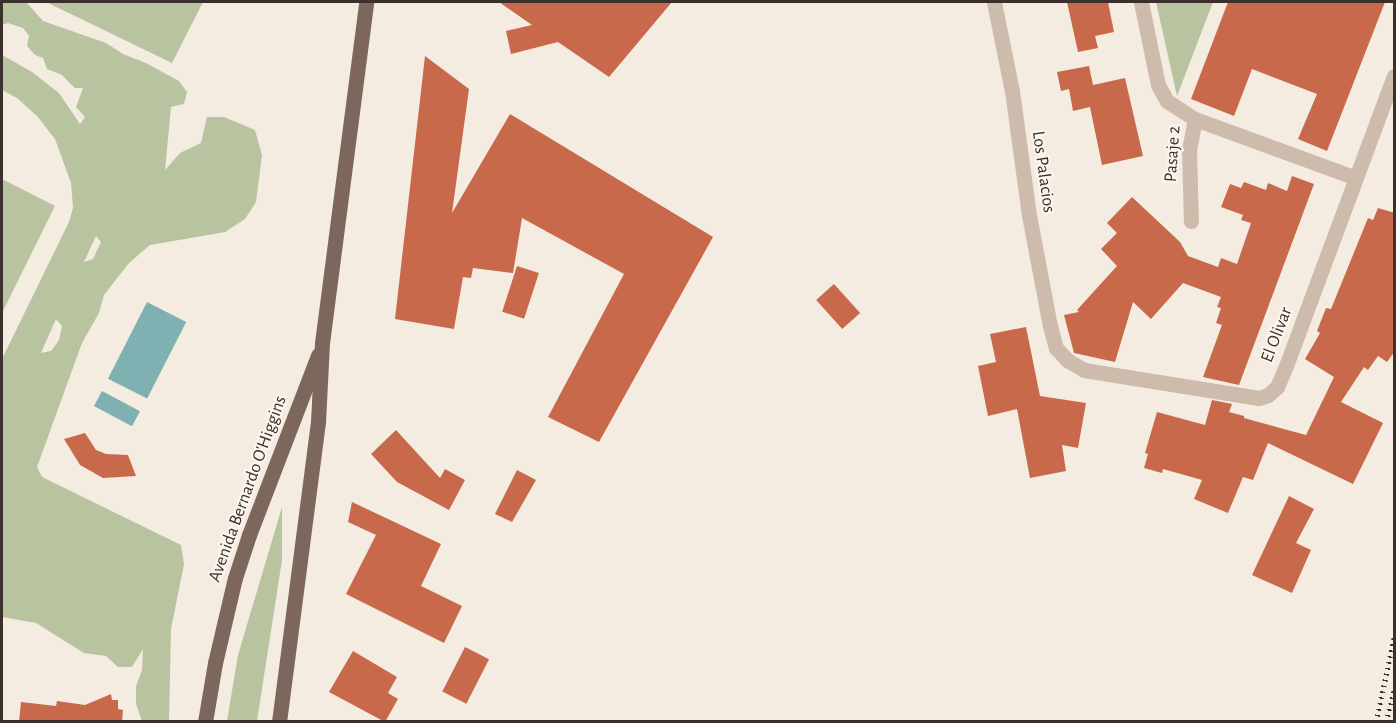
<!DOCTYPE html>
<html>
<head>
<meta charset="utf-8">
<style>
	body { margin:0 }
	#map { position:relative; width:1396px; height:723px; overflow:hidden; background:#f4ebe1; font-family:"Alegreya Sans",sans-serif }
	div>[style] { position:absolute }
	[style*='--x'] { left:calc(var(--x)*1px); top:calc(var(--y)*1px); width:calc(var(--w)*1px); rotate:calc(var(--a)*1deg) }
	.green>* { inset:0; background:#b8c4a0 }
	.water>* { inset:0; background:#7fb0b2; transform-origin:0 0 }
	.building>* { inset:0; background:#c8694b; transform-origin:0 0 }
	.street>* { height:15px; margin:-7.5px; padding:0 7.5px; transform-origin:7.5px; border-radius:7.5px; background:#cdbbac }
	.primary>* { height:15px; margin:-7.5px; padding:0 7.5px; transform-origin:7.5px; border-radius:7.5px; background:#7d675c }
	.rail>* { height:4.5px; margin-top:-2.25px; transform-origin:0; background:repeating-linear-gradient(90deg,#3b302b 0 1.5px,transparent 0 6px) }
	span { translate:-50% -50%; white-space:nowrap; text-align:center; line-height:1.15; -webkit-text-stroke:4.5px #fbf5ee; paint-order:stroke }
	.street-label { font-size:18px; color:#3b302b }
	.frame { position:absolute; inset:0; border:3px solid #3b302b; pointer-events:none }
</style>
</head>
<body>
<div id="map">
	<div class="green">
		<i style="clip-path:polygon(evenodd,2px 2px,26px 2px,43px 21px,106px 43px,123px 54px,146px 63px,179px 81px,187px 92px,184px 104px,171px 107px,165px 170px,180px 153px,201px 143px,207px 117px,224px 117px,255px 130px,262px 155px,256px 202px,245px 219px,225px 232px,150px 245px,129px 263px,104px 295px,99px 313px,82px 343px,37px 467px,42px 477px,181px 545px,184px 564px,171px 629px,169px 721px,142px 721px,136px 704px,136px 686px,142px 670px,143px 649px,132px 667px,118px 667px,106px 656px,84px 653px,36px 623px,2px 617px,2px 359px,69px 222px,73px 208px,71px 183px,55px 139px,37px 116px,17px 98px,2px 90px,2px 55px,32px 72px,59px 93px,80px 124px,85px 117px,76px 107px,83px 88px,75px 88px,62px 75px,47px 69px,43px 58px,35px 55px,27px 46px,29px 36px,23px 28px,8px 23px,2px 25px,2px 2px,96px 236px,101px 242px,93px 259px,84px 262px,96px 236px,2px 2px,56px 319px,62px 326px,59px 340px,51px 351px,41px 353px,56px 319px)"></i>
		<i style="clip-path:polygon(46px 2px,203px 2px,172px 63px)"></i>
		<i style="clip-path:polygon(1156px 2px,1213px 2px,1177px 96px)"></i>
		<i style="clip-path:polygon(2px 179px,55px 206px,2px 313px)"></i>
		<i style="clip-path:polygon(282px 507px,282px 560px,257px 721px,227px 721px,238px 655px)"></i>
	</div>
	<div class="water">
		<i style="left:147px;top:302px;width:44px;height:86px;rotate:27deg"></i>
		<i style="left:102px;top:391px;width:43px;height:17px;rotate:28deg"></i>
	</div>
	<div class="building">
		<i style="clip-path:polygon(499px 2px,672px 2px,609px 77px,558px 42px,511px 54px,506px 31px,532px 25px)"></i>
		<i style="clip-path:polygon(1067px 2px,1108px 2px,1114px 32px,1095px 36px,1098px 48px,1078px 52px)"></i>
		<i style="clip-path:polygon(1228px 2px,1385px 2px,1327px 151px,1298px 139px,1317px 94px,1252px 69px,1234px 116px,1191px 99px)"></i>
		<i style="clip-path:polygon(425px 56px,469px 89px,452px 213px,510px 114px,713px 237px,599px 442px,548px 417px,624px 274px,522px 218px,513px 273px,473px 268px,471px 278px,463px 277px,454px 329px,395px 319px)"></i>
		<i style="clip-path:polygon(1089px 66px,1093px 85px,1125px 78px,1143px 156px,1102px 165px,1090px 107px,1073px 111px,1069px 89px,1061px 91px,1057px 72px)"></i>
		<i style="clip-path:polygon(1292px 176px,1314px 184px,1239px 385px,1203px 377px,1222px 325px,1216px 323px,1221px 308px,1217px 307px,1221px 297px,1183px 283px,1151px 319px,1133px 302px,1115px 362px,1074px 353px,1064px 315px,1079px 312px,1077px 310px,1117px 266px,1101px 249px,1117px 233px,1107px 223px,1132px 197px,1180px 242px,1188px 256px,1218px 267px,1221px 258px,1237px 264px,1251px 223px,1241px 220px,1243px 215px,1221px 207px,1230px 184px,1241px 188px,1244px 182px,1266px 190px,1268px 183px,1287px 191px)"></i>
		<i style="clip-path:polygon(1378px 208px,1395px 213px,1395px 351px,1387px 362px,1378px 356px,1368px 370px,1364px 367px,1341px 402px,1383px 423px,1353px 484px,1268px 443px,1253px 480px,1243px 477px,1228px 513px,1194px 499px,1202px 480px,1163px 469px,1162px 473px,1144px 468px,1148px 454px,1145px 453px,1157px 412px,1205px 425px,1212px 400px,1232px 404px,1229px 412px,1244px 416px,1244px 418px,1306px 435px,1334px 377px,1305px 359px,1320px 333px,1317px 331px,1326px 308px,1331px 309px,1368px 218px,1373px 220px)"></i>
		<i style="left:517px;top:266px;width:23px;height:48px;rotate:18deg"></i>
		<i style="left:834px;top:284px;width:39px;height:24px;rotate:48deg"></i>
		<i style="clip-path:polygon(1026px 327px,1040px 396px,1086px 403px,1078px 448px,1062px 445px,1066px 471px,1030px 478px,1017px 409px,988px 416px,978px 366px,996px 362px,990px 334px)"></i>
		<i style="clip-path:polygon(396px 430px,440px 478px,445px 469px,465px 480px,449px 510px,397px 482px,371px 454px)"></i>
		<i style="clip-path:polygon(85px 433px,96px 450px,106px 454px,128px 455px,136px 476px,103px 478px,80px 465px,64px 439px)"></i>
		<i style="clip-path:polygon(517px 470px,536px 480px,512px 522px,495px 514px)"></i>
		<i style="clip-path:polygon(1289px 496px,1314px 509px,1296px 543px,1311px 550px,1292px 593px,1252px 575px)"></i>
		<i style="clip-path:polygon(352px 502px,441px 544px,421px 586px,462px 606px,444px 643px,346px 594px,376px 535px,348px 522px)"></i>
		<i style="left:465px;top:647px;width:27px;height:50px;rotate:27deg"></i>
		<i style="clip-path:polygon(353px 651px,397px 677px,388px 693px,398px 699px,385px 722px,329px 692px)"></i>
		<i style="clip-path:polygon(111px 694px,112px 700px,118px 700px,118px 709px,123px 710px,122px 722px,19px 722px,21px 702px,56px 706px,57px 701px,85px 705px)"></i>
	</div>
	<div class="street">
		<i style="--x:994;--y:2;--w:91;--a:78.6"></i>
		<i style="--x:1012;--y:91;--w:125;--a:82.2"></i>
		<i style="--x:1029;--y:215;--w:113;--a:79.3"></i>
		<i style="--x:1050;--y:326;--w:23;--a:75"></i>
		<i style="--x:1056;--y:348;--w:16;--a:47"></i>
		<i style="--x:1067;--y:360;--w:20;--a:30"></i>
		<i style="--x:1084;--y:370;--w:177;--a:9.1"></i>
		<i style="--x:1259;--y:398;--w:9;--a:-18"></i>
		<i style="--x:1268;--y:395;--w:12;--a:-42"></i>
		<i style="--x:1277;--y:387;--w:23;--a:-67"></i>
		<i style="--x:1286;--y:366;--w:309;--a:-69.6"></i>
		<i style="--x:1141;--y:2;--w:85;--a:78.4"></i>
		<i style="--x:1158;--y:85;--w:18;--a:61"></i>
		<i style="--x:1167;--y:101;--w:33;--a:33"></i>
		<i style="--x:1195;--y:119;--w:33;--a:101"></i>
		<i style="--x:1189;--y:151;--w:70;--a:88.4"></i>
		<i style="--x:1195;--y:119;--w:171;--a:20.1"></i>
	</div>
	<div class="primary">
		<i style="--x:205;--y:722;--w:60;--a:-80.4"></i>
		<i style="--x:215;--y:663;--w:87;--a:-76.8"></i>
		<i style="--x:235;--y:578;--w:45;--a:-72"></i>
		<i style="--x:249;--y:535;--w:193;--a:-69"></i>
		<i style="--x:279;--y:722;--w:303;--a:-82.6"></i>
		<i style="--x:318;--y:422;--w:79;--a:-87.1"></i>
		<i style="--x:322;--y:343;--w:344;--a:-82.6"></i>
	</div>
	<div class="rail">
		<i style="--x:1376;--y:722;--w:87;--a:-78"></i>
		<i style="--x:1386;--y:722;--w:33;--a:-76"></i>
	</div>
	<div class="street-label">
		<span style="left:1173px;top:154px;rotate:-86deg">Pasaje 2</span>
		<span style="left:1043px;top:172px;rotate:82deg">Los Palacios</span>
		<span style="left:1277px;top:335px;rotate:-69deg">El Olivar</span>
		<span style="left:248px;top:489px;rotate:-70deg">Avenida Bernardo O'Higgins</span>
	</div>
	<div class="frame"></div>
</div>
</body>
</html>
